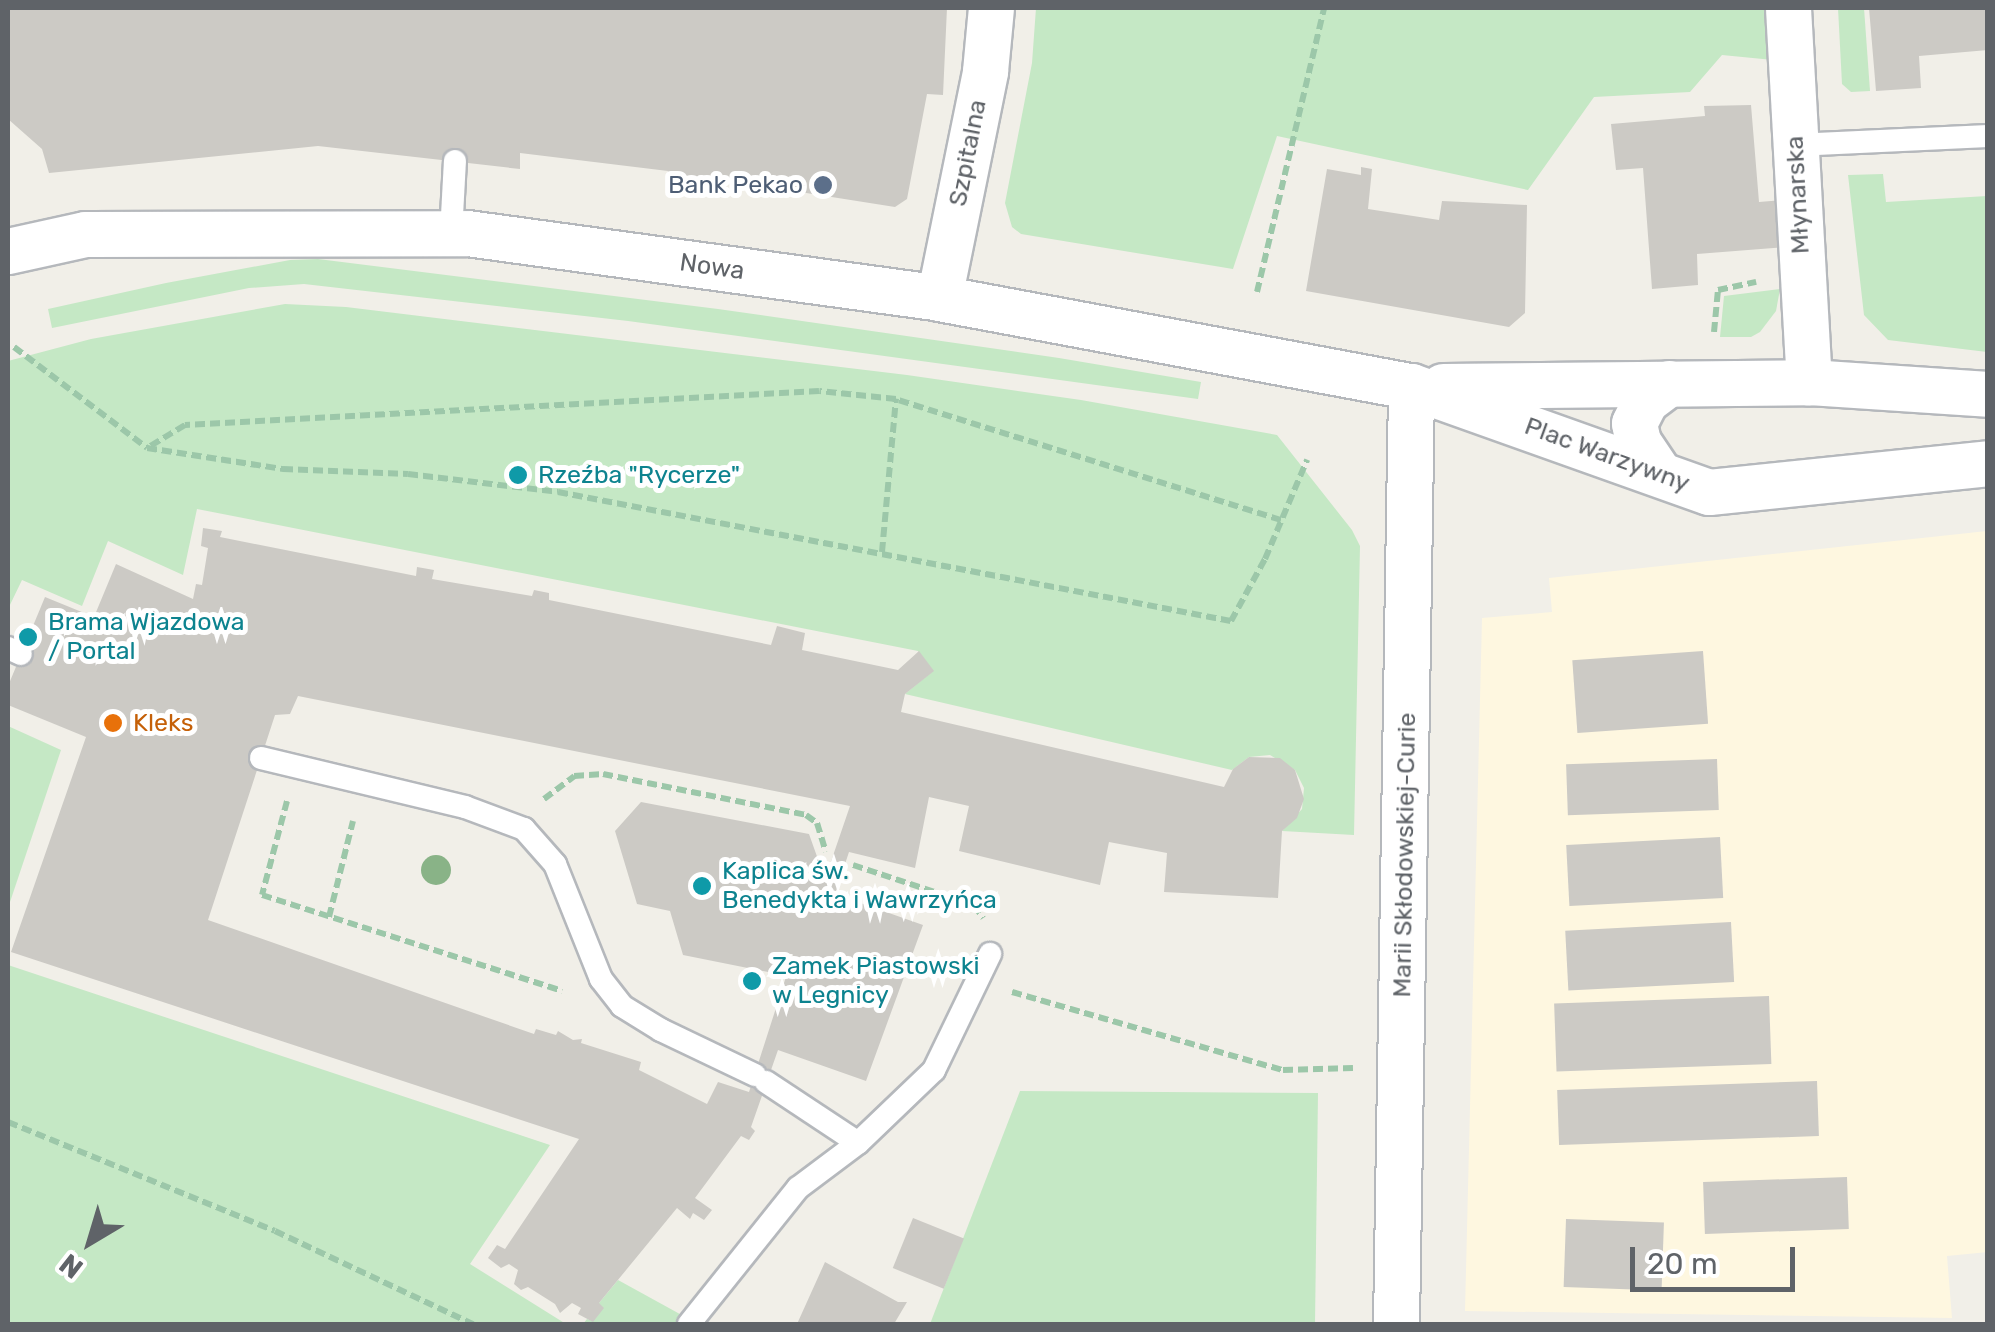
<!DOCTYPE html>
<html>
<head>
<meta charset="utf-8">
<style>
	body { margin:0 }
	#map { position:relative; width:1995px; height:1332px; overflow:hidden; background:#f1efe8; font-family:Rubik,sans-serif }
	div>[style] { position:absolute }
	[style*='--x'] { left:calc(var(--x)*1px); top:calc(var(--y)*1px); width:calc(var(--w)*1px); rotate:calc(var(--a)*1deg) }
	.commercial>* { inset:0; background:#fef7e0 }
	.green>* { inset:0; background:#c5e8c5 }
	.building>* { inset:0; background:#cccac5; transform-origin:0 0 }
	.path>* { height:6px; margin-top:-3px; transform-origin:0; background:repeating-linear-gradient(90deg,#9cc7a9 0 10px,transparent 0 15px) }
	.roads { filter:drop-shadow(2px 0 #b5b8bc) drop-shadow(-2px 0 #b5b8bc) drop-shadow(0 2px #b5b8bc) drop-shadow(0 -2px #b5b8bc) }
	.lane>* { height:22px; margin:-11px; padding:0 11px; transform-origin:11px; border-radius:11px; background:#fff }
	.street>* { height:45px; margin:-22.5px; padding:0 22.5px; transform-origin:22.5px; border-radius:22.5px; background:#fff }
	.trees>* { width:30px; height:30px; margin:-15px; border-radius:50%; background:#89b387 }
	.dots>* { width:28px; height:28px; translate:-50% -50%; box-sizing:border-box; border:5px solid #fff; border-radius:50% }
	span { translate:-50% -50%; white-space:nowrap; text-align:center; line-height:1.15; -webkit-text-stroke:10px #fff; paint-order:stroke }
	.street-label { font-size:25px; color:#5f6368 }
	.service-label { font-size:25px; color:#4e5e75 }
	.right { translate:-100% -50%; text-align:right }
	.culture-label { font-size:25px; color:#0d838f }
	.left { translate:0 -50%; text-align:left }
	.food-label { font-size:25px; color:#c56008 }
	.frame { position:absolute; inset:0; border:10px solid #5f6368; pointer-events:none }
	.north { position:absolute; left:40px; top:1192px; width:100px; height:100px; -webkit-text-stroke:8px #fff; paint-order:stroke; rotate:218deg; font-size:28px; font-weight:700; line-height:40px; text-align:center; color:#5f6368 }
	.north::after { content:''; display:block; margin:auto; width:35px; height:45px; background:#5f6368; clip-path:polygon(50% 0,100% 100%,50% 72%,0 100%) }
	.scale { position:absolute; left:1630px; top:1247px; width:165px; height:45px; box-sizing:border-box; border:5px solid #5f6368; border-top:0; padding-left:12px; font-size:30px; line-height:35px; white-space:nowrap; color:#5f6368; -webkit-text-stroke:8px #fff; paint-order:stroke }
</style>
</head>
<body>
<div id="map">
	<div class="commercial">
		<i style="clip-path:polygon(1987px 531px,1988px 1252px,1947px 1256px,1952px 1318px,1465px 1311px,1482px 618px,1552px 612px,1549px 578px)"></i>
	</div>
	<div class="green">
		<i style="clip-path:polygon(1036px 8px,1769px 8px,1773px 60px,1722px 55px,1690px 92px,1594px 97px,1528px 190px,1277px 136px,1233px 269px,1021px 234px,1012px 227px,1005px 203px,1032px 63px)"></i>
		<i style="clip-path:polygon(1838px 8px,1864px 8px,1870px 91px,1851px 92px,1842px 84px)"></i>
		<i style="clip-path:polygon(1883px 174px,1886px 202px,1987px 196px,1987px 352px,1888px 340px,1864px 315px,1848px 175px)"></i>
		<i style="clip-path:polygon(318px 259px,718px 309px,1059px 358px,1201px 382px,1198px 399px,628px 321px,304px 284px,249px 288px,52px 328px,48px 309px,166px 283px,290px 260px)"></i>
		<i style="clip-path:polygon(1780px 289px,1776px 311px,1760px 332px,1751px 337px,1720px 337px,1724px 296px)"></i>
		<i style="clip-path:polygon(285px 304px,346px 307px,907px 375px,1081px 400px,1277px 435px,1352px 530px,1360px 546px,1354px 835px,1282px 831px,1302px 809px,1304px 788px,1295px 770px,1270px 755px,1249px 757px,1232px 770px,905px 694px,933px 671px,918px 651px,197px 509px,183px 575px,108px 541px,82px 606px,22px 580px,8px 609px,8px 361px,91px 339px)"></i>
		<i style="clip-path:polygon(8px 726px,61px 750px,8px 908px)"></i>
		<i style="clip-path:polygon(8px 965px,550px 1145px,470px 1264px,566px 1324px,10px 1324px)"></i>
		<i style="clip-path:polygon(1020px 1091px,1318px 1093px,1315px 1324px,930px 1324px)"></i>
		<i style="clip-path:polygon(618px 1280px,698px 1324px,583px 1324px,587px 1319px,593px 1321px,599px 1303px)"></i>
	</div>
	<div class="building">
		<i style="clip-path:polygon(9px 8px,947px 8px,943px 95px,927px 94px,907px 199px,895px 207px,698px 176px,695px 191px,666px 187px,668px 171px,520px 153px,520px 169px,318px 146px,49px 173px,42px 149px,8px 119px)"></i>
		<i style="clip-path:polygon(1869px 8px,1988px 8px,1988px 50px,1919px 56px,1921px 88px,1876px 91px)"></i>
		<i style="clip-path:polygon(1751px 105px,1759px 202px,1784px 200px,1787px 247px,1697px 254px,1698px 285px,1652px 289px,1643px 168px,1616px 170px,1611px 124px,1705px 116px,1704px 106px)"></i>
		<i style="clip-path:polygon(1361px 167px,1372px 169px,1368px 209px,1439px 220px,1442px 201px,1527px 205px,1525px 313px,1509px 327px,1306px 291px,1327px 169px,1361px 175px)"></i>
		<i style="clip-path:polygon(evenodd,203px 528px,222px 531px,220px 537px,416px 576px,417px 567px,434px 570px,432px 579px,532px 596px,534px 590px,549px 593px,549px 600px,771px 645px,777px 626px,805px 633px,802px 650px,898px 670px,919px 651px,934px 671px,905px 694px,901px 712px,1224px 787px,1233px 769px,1249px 757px,1280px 758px,1295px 770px,1304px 799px,1297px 818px,1282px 831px,1278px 898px,1164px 892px,1167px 853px,1109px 842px,1100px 885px,959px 851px,969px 806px,929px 797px,915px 868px,849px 852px,835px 894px,923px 925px,866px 1081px,778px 1050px,751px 1127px,755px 1131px,749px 1140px,741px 1136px,695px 1198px,712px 1210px,704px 1220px,693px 1213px,690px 1219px,677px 1208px,599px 1303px,604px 1308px,593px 1322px,578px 1314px,581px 1308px,572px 1303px,560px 1313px,555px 1304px,528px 1287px,521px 1290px,514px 1284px,518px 1270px,509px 1264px,501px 1268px,488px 1258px,497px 1245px,505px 1249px,579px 1139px,11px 952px,86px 737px,8px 705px,8px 686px,45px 597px,94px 617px,116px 564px,193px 599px,196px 584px,202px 585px,208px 548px,201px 546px,203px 528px,298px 696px,850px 806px,825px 879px,809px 834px,641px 802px,615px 831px,637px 904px,670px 911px,683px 955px,773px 973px,788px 953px,793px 955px,749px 1092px,718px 1082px,707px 1104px,639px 1070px,641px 1062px,581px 1043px,582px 1039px,573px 1040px,558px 1031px,556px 1035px,536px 1029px,534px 1034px,208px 920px,275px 715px,290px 714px,298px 696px)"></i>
		<i style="left:1703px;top:651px;width:73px;height:131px;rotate:86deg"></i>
		<i style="left:1717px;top:759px;width:51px;height:151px;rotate:88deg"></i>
		<i style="left:1720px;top:837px;width:61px;height:154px;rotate:87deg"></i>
		<i style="left:1731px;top:922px;width:60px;height:166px;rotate:87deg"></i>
		<i style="left:1769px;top:996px;width:68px;height:215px;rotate:88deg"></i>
		<i style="left:1817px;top:1081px;width:55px;height:260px;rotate:88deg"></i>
		<i style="left:1847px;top:1177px;width:52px;height:144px;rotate:88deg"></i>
		<i style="left:913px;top:1218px;width:55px;height:54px;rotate:22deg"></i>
		<i style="left:1566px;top:1219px;width:98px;height:68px;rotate:2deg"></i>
		<i style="clip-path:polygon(825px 1262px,898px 1302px,907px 1302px,894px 1324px,797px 1324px)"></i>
	</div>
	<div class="path">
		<i style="--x:1257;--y:292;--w:292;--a:-76.7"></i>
		<i style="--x:1714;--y:332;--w:42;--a:-84.6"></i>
		<i style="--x:1718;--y:290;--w:39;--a:-12"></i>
		<i style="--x:14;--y:347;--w:167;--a:37.2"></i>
		<i style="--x:1281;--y:520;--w:404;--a:-162.6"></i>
		<i style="--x:896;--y:399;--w:77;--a:-174.1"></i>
		<i style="--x:819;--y:391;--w:635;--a:176.93"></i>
		<i style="--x:185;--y:425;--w:44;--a:148.8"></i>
		<i style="--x:147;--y:448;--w:138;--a:8.8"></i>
		<i style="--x:283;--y:469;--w:125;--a:2.3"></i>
		<i style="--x:408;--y:474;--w:151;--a:6.8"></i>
		<i style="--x:558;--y:492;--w:685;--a:10.85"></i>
		<i style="--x:1231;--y:621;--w:71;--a:-61.3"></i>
		<i style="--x:1265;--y:559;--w:108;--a:-67"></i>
		<i style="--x:882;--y:552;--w:154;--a:-84.8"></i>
		<i style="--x:544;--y:799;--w:38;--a:-37"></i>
		<i style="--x:574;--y:776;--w:29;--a:-4"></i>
		<i style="--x:603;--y:774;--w:207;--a:11.4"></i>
		<i style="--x:806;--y:815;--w:14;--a:36"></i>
		<i style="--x:817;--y:823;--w:30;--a:73"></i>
		<i style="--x:287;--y:801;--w:97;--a:104.9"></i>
		<i style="--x:262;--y:895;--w:315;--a:17.7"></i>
		<i style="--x:853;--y:865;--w:127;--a:18.3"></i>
		<i style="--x:974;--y:905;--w:16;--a:55"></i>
		<i style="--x:329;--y:917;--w:99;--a:-76"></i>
		<i style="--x:1012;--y:992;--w:282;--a:16.1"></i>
		<i style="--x:1283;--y:1070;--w:70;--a:-1.6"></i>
		<i style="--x:8;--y:1122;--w:288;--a:22.2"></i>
		<i style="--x:275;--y:1231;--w:219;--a:25.2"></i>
	</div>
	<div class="roads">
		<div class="lane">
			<i style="--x:1795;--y:145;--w:193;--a:-2.7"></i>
			<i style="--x:451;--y:234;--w:73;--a:-86.9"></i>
			<i style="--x:8;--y:648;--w:14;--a:25"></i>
			<i style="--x:261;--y:758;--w:210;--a:13.5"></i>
			<i style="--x:465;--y:807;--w:63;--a:20.4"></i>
			<i style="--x:524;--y:829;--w:47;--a:48.5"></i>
			<i style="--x:555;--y:864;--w:124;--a:68.2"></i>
			<i style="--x:601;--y:979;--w:34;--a:52"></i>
			<i style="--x:622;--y:1006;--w:46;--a:31.6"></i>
			<i style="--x:661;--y:1030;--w:104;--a:25.6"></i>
			<i style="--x:766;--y:1082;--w:110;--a:33.5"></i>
			<i style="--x:689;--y:1324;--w:174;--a:-51.3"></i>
			<i style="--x:798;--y:1188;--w:75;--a:-36.9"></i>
			<i style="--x:858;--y:1143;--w:105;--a:-43.8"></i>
			<i style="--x:934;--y:1070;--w:129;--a:-64.2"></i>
		</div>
		<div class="street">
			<i style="--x:1788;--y:8;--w:375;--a:86.8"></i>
			<i style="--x:8;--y:251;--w:79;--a:-12.4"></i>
			<i style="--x:85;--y:234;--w:382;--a:-0.1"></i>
			<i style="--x:467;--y:233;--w:476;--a:7.8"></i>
			<i style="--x:939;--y:298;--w:480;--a:10.6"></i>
			<i style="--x:1411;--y:386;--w:316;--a:19.6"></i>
			<i style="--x:1709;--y:492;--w:281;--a:-5.9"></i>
			<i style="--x:939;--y:298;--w:232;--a:-78.5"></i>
			<i style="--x:985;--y:71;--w:63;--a:-84.6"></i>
			<i style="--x:1443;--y:386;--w:366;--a:-0.6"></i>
			<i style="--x:1809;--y:382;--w:179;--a:3.8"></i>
			<i style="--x:1659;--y:473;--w:37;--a:-124"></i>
			<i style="--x:1638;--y:442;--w:19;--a:-102"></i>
			<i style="--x:1634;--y:423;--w:25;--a:-63"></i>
			<i style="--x:1645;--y:401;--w:30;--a:-37"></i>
			<i style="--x:1396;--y:1324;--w:938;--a:-89.08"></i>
		</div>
	</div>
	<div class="trees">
		<i style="left:436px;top:870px"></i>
	</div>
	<div class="dots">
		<i style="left:823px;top:185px;background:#5c6f8a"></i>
		<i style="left:518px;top:475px;background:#0f9aa8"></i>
		<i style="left:28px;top:637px;background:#0f9aa8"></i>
		<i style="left:113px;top:723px;background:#e8710a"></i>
		<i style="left:702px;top:886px;background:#0f9aa8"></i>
		<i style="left:752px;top:981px;background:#0f9aa8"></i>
	</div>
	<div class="street-label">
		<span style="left:968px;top:153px;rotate:-79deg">Szpitalna</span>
		<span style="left:1798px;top:195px;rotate:-93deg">Młynarska</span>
		<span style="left:712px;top:267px;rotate:8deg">Nowa</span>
		<span style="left:1607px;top:455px;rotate:20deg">Plac Warzywny</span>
		<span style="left:1405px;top:855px;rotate:-89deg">Marii Skłodowskiej-Curie</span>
	</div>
	<div class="service-label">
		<span class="right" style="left:803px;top:185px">Bank Pekao</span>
	</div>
	<div class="culture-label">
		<span class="left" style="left:538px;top:475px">Rzeźba "Rycerze"</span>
		<span class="left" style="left:48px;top:637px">Brama Wjazdowa<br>/ Portal</span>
		<span class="left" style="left:722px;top:886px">Kaplica św.<br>Benedykta i Wawrzyńca</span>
		<span class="left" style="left:772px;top:981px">Zamek Piastowski<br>w Legnicy</span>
	</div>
	<div class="food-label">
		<span class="left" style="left:133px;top:723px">Kleks</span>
	</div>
	<div class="frame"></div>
	<div class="north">N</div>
	<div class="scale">20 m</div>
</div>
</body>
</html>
